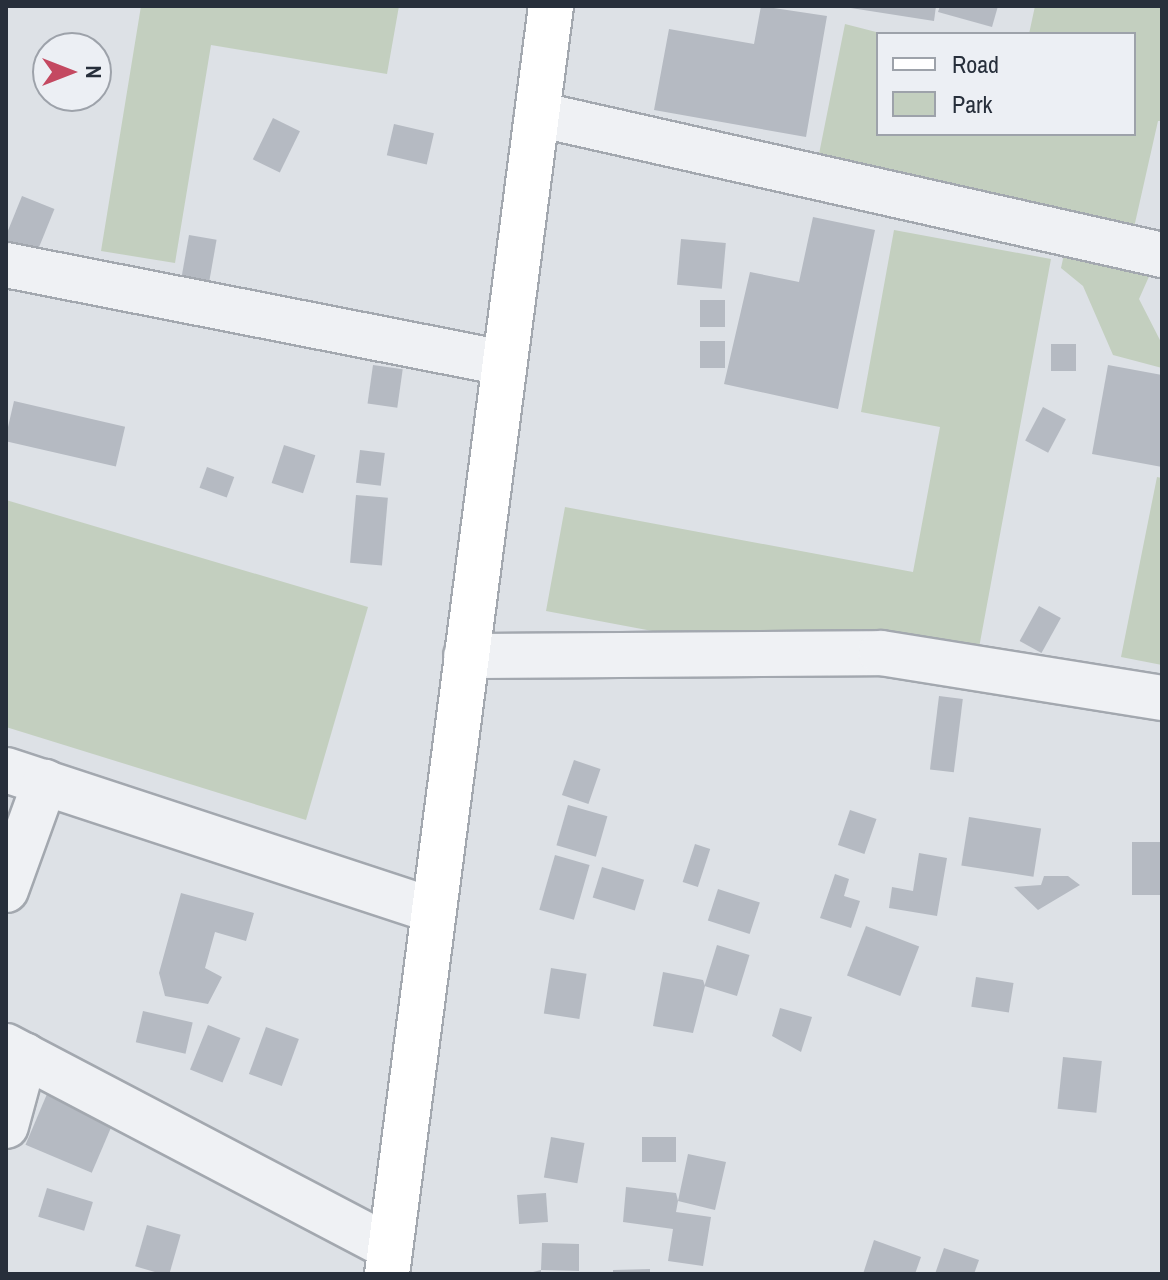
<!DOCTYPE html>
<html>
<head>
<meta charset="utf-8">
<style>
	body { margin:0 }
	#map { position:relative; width:1168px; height:1280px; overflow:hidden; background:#dde1e6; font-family:"Archivo Narrow",sans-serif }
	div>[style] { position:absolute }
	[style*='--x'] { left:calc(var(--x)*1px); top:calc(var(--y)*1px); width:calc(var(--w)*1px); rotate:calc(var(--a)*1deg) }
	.green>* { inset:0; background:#c3cfbf }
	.building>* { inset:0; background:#b5bac2; transform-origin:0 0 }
	.roads { filter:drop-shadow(2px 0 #a3a8af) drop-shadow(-2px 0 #a3a8af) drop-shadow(0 2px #a3a8af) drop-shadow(0 -2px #a3a8af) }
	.street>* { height:44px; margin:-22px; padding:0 22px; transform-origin:22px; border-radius:22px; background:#eff1f4 }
	.secondary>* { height:44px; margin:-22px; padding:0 22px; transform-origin:22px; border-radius:22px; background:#fff }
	span { translate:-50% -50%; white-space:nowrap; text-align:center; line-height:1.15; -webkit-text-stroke:8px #eceff4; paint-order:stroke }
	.frame { position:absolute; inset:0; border:8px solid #272f3b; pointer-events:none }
	.legend { position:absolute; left:876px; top:32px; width:260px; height:104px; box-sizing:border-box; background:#eceff4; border:2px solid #9da2aa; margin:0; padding:10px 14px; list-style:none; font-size:24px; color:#272f3b }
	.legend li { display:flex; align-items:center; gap:16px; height:40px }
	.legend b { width:40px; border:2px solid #9da2aa }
	.north { position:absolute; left:32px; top:32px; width:80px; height:80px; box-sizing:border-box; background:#eceff4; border:2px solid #9da2aa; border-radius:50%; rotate:90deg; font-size:22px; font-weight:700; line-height:32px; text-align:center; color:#272f3b }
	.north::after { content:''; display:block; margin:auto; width:28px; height:36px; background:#c44961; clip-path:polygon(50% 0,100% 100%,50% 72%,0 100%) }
</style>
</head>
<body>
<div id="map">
	<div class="green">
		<i style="clip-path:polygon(141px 6px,399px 6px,387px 74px,211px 45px,175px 263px,101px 251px)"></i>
		<i style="clip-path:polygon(1035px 6px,1162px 6px,1162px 121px,1158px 121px,1133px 232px,1151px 272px,1139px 299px,1162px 344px,1162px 368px,1113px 355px,1083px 286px,1061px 268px,1070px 227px,816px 169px,845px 24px,884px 34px,878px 34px,878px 134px,1134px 134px,1134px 34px,1029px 34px)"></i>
		<i style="clip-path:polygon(894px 230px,1051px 259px,971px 691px,546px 611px,565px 507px,913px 572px,940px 427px,861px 412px)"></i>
		<i style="clip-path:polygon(1157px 477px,1162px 478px,1162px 665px,1121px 657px)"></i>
		<i style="clip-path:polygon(6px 500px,368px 607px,306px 820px,6px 727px)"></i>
	</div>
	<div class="building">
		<i style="clip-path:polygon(761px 6px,827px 16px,806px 137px,654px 110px,669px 29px,754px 44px)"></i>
		<i style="clip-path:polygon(838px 6px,936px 6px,934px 21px)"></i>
		<i style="clip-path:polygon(940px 6px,998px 6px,992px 27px,938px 12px)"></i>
		<i style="left:273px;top:118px;width:30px;height:46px;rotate:26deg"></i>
		<i style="left:394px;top:124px;width:41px;height:32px;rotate:13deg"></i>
		<i style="left:22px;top:196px;width:35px;height:48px;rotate:22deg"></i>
		<i style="clip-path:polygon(813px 217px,875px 230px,838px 409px,724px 384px,750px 272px,799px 282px)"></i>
		<i style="left:189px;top:235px;width:28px;height:46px;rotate:10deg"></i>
		<i style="left:681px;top:239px;width:45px;height:46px;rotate:5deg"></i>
		<i style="left:700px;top:300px;width:25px;height:27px"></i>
		<i style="left:700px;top:341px;width:25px;height:27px"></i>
		<i style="left:1051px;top:344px;width:25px;height:27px"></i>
		<i style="left:373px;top:365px;width:30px;height:39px;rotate:8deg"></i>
		<i style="clip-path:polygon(1108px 365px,1162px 375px,1162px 467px,1092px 454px)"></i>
		<i style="left:14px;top:401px;width:114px;height:41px;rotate:13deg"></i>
		<i style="left:1043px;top:407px;width:26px;height:38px;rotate:28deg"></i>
		<i style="left:284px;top:445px;width:33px;height:40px;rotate:18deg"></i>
		<i style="left:360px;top:450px;width:25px;height:33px;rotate:7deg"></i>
		<i style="left:207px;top:467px;width:29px;height:22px;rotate:20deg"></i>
		<i style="left:356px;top:495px;width:32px;height:68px;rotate:5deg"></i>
		<i style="left:1039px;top:606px;width:25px;height:40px;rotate:29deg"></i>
		<i style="left:939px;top:696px;width:24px;height:74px;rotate:7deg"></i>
		<i style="left:574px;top:760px;width:28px;height:37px;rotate:19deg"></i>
		<i style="left:568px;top:805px;width:41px;height:42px;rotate:16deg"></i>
		<i style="left:850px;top:810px;width:28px;height:37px;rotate:19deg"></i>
		<i style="left:969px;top:817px;width:73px;height:49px;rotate:9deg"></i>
		<i style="left:1132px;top:842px;width:30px;height:53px"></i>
		<i style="left:695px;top:844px;width:16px;height:40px;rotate:18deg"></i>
		<i style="clip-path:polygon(919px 853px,947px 858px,937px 916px,889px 908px,892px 887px,913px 891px)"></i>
		<i style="left:555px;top:855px;width:36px;height:57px;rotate:16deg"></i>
		<i style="left:602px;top:867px;width:44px;height:32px;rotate:17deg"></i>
		<i style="clip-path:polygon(835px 874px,849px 879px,844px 896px,860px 901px,851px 928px,820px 918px)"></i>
		<i style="clip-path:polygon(1044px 876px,1068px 876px,1080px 885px,1038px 910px,1014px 887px,1041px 885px)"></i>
		<i style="left:718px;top:889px;width:44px;height:33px;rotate:18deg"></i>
		<i style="clip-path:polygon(181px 893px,254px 913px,246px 941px,215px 932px,205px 968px,222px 977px,208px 1004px,165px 996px,159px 973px)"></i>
		<i style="left:866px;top:926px;width:57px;height:53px;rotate:21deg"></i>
		<i style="left:717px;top:945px;width:34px;height:43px;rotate:17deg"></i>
		<i style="left:551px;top:968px;width:36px;height:46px;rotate:9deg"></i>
		<i style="clip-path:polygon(663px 972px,703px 980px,705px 986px,693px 1033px,653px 1026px)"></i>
		<i style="left:976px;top:977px;width:38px;height:30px;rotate:9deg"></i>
		<i style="clip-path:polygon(780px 1008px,812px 1017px,801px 1052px,772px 1036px)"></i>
		<i style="left:143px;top:1011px;width:51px;height:32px;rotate:13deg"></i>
		<i style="left:208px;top:1025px;width:35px;height:48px;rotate:22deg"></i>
		<i style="left:266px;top:1027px;width:35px;height:50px;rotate:20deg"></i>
		<i style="left:1063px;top:1057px;width:39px;height:52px;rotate:6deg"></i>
		<i style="left:47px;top:1094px;width:72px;height:55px;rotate:23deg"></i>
		<i style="left:551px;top:1137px;width:34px;height:41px;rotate:10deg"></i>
		<i style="left:642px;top:1137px;width:34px;height:25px"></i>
		<i style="clip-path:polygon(688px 1154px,726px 1162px,715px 1210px,678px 1201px,676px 1212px,711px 1217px,703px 1266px,668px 1261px,673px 1229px,623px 1222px,626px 1187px,676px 1193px,678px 1201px)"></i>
		<i style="left:47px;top:1188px;width:48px;height:30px;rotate:17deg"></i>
		<i style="left:546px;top:1193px;width:29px;height:29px;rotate:86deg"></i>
		<i style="left:147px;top:1225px;width:35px;height:43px;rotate:16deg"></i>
		<i style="clip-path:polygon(874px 1240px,921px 1257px,915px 1274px,863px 1274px)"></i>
		<i style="clip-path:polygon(542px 1243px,579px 1244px,579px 1271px,541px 1270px,541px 1274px,525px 1274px,541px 1270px)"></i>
		<i style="clip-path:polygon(944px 1248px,979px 1260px,974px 1274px,935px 1274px)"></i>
		<i style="clip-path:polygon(650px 1269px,650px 1274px,613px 1274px,613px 1270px)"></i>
	</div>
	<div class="roads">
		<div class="street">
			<i style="--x:537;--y:114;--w:641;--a:12.71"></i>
			<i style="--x:6;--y:265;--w:508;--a:11.13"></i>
			<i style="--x:466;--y:656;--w:415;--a:-0.4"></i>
			<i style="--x:881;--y:653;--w:285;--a:9.1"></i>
			<i style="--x:6;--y:770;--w:449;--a:18.2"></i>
			<i style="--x:6;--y:890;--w:115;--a:-70.1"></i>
			<i style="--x:6;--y:1046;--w:434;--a:27.7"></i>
			<i style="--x:6;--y:1126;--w:73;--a:-74.8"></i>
		</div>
		<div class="secondary">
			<i style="--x:387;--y:1274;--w:1279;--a:-82.63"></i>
		</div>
	</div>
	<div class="frame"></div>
	<ul class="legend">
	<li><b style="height:10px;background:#fff"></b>Road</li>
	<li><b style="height:22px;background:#c3cfbf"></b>Park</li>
	</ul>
	<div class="north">N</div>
</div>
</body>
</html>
